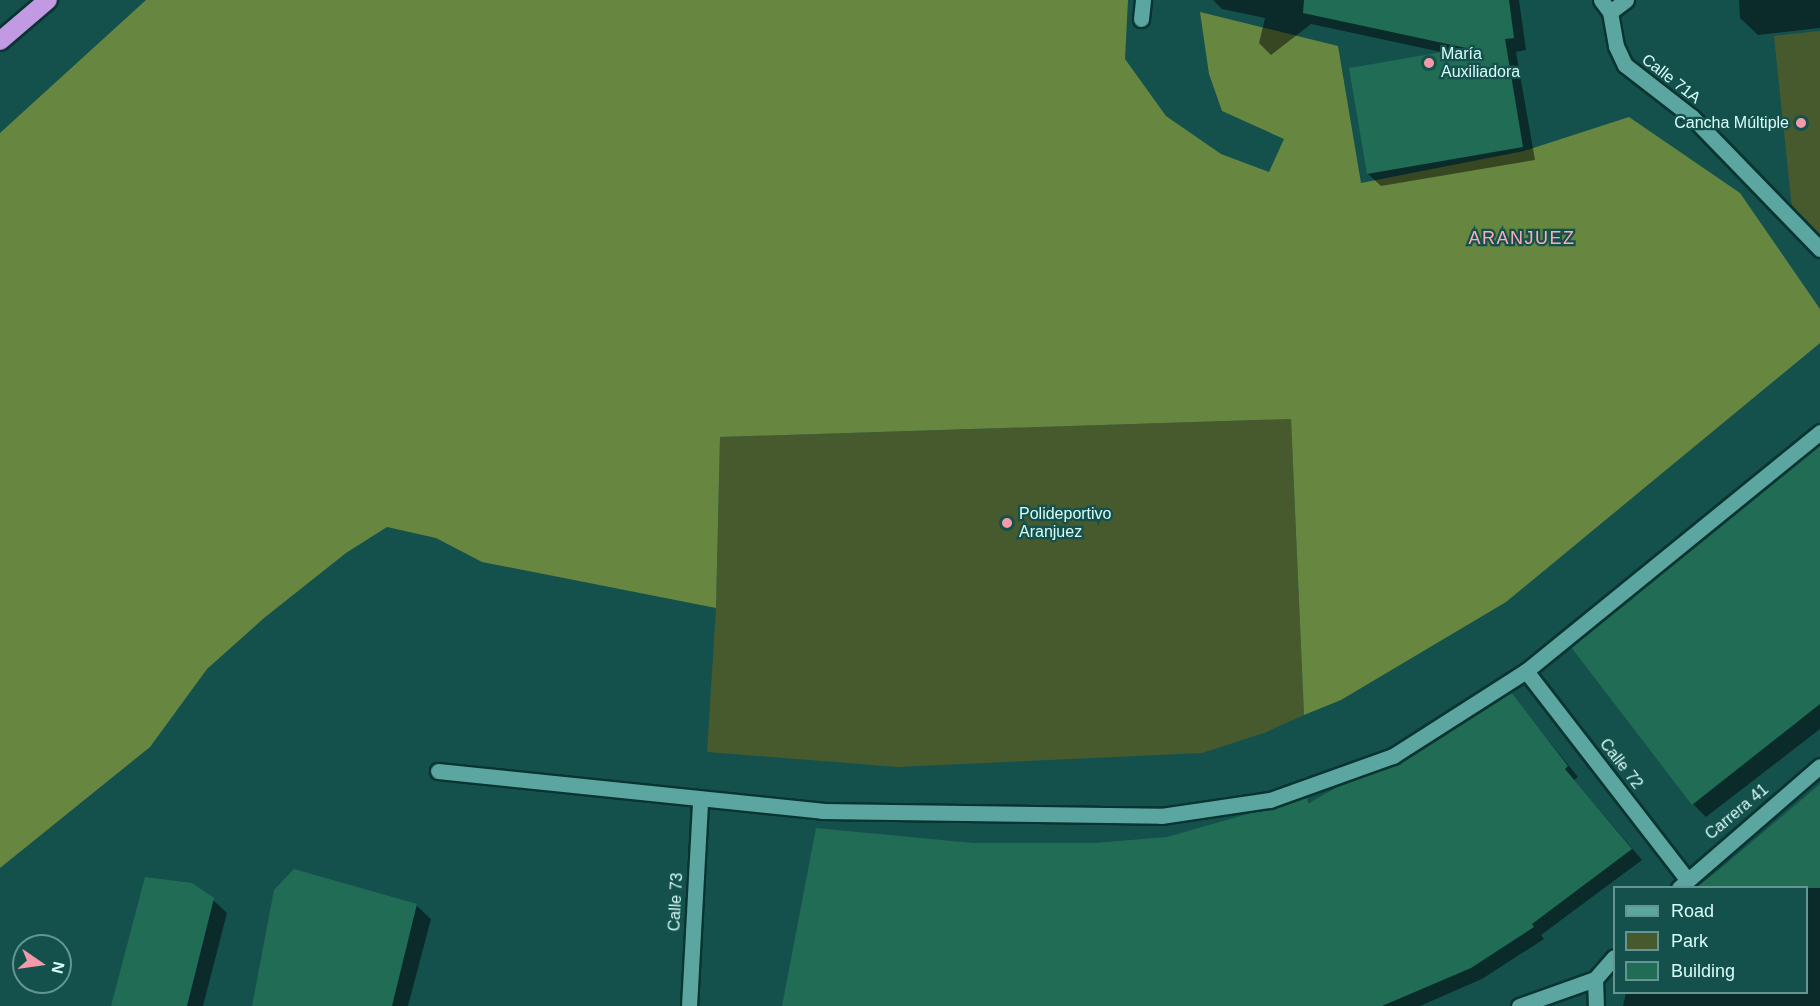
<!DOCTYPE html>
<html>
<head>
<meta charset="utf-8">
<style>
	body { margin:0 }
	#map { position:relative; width:1820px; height:1006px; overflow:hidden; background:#14514d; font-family:Helvetica,sans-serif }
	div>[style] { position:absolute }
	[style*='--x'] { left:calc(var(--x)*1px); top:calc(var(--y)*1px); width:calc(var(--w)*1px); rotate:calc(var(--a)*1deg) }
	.green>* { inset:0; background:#475a2e }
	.forest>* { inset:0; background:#678640 }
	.shadow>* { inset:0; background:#0007 }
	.building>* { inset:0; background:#206c55 }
	.roads { filter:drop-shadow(2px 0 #093431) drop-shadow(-2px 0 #093431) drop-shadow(0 2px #093431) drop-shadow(0 -2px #093431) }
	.minor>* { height:15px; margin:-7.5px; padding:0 7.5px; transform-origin:7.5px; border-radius:7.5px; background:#5ba6a0 }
	.highway>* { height:18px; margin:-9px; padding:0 9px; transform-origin:9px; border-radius:9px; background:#c29ae4 }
	.dots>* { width:16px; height:16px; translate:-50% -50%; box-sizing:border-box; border:3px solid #14514d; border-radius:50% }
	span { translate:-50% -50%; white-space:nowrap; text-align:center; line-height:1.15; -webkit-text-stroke:4.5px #14514d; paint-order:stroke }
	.poi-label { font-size:16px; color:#d9fdf9 }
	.left { translate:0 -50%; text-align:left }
	.right { translate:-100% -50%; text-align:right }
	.street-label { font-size:16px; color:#d9fdf9 }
	.neighbourhood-label { font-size:18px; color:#feaab8; letter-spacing:1.5px }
	.legend { position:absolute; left:1613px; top:886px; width:195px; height:108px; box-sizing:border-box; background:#14514d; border:2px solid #639692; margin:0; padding:8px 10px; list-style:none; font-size:18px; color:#d9fdf9 }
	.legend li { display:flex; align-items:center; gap:12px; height:30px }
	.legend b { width:30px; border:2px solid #639692 }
	.north { position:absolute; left:12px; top:934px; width:60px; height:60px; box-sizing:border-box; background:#14514d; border:2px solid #639692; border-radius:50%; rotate:103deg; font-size:16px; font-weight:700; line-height:24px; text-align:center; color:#d9fdf9 }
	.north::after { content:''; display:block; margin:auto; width:21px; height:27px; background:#f39aa9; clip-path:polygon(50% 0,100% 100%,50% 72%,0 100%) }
</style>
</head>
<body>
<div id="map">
	<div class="green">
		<i style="clip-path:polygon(1820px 31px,1820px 235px,1792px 209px,1774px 36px)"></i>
		<i style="clip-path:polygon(1291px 419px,1304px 715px,1264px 733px,1202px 753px,898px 767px,707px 752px,716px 608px,720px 437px)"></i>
	</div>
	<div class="forest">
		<i style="clip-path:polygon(146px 0,1128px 0,1125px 59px,1166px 116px,1221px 154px,1269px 172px,1284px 139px,1222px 111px,1209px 74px,1200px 12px,1338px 46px,1361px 183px,1524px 151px,1629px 117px,1740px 193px,1820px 309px,1820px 343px,1506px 602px,1341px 700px,1304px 715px,1291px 419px,720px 437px,716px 608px,482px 562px,436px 538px,387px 527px,346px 553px,264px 618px,207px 669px,150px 747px,0 868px,0 133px)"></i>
	</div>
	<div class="shadow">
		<i style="clip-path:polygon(1213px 0,1519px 0,1526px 50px,1516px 52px,1535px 160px,1381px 186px,1368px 174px,1446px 53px,1311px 24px,1271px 55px,1259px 43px,1265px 18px,1222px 9px)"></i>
		<i style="clip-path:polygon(1739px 0,1820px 0,1820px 28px,1758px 35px,1740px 18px)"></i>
		<i style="clip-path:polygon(1820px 446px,1820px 729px,1706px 817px,1693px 804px)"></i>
		<i style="clip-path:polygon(1511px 694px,1578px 777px,1574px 780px,1642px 860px,1541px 935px,1544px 939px,1482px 979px,1420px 1006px,784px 1006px,817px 830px,972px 844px,1095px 844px,1167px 838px,1307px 799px,1312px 804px,1399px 766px)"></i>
		<i style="clip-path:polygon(1820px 786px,1820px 1006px,1623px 1006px,1626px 992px,1806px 992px,1806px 888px)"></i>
		<i style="clip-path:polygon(275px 891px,416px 905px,431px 919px,408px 1006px,254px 1006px)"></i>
		<i style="clip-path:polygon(213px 900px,227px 913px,203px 1006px,113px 1006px)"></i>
	</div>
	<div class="building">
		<i style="clip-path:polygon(1304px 0,1509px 0,1514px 38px,1505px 39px,1523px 147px,1367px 174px,1349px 68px,1466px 48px,1303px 13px)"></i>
		<i style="clip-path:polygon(1820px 445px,1820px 704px,1692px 805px,1571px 647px)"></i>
		<i style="clip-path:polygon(1511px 692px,1568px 766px,1565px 769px,1632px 849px,1532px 924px,1534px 927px,1471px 968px,1382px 1006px,782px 1006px,816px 828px,973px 843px,1095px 843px,1167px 837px,1307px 797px,1309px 803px,1343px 784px,1398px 764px)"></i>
		<i style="clip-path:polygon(1820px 784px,1820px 888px,1696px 888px,1727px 863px)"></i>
		<i style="clip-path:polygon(294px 869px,417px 904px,392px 1006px,252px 1006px,274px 890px)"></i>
		<i style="clip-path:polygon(145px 877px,192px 883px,214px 898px,187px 1006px,111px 1006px)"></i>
	</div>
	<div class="roads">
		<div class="minor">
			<i style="--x:1601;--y:0;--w:15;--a:53"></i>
			<i style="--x:1610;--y:12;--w:35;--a:80"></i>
			<i style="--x:1616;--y:46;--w:21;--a:65"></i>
			<i style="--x:1625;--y:65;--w:85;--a:37.8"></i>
			<i style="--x:1692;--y:117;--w:184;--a:45.9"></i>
			<i style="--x:1610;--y:12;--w:20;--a:-37"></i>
			<i style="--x:1141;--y:19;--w:19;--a:-84"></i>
			<i style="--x:1526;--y:671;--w:263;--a:52.3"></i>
			<i style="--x:438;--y:771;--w:386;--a:5.9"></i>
			<i style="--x:822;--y:811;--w:339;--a:0.8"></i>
			<i style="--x:1161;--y:816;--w:110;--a:-8.4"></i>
			<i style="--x:1270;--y:800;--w:131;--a:-19.7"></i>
			<i style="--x:1393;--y:756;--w:158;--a:-32.6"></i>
			<i style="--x:1526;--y:671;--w:379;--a:-39.1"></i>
			<i style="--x:1679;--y:888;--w:186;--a:-40.9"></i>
			<i style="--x:1595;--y:979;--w:27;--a:88"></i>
			<i style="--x:689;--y:1006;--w:206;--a:-86.9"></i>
			<i style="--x:1519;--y:1006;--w:81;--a:-19.6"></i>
			<i style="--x:1595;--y:979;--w:29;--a:-49"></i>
		</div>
		<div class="highway">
			<i style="--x:0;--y:41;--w:63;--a:-40.5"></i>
		</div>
	</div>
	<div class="dots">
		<i style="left:1429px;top:63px;background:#f39aa9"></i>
		<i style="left:1801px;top:123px;background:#f39aa9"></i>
		<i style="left:1007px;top:523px;background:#f39aa9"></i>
	</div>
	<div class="poi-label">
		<span class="left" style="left:1441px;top:63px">María<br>Auxiliadora</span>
		<span class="right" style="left:1789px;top:123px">Cancha Múltiple</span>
		<span class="left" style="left:1019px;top:523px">Polideportivo<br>Aranjuez</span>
	</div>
	<div class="street-label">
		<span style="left:1671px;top:79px;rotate:38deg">Calle 71A</span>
		<span style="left:1621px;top:764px;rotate:52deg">Calle 72</span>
		<span style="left:1737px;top:812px;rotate:-40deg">Carrera 41</span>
		<span style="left:676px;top:902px;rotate:-87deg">Calle 73</span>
	</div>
	<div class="neighbourhood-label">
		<span style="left:1522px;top:238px">ARANJUEZ</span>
	</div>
	<ul class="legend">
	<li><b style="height:8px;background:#5ba6a0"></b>Road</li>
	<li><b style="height:16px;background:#475a2e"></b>Park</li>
	<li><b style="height:16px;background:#206c55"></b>Building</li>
	</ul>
	<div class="north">N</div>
</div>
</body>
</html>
